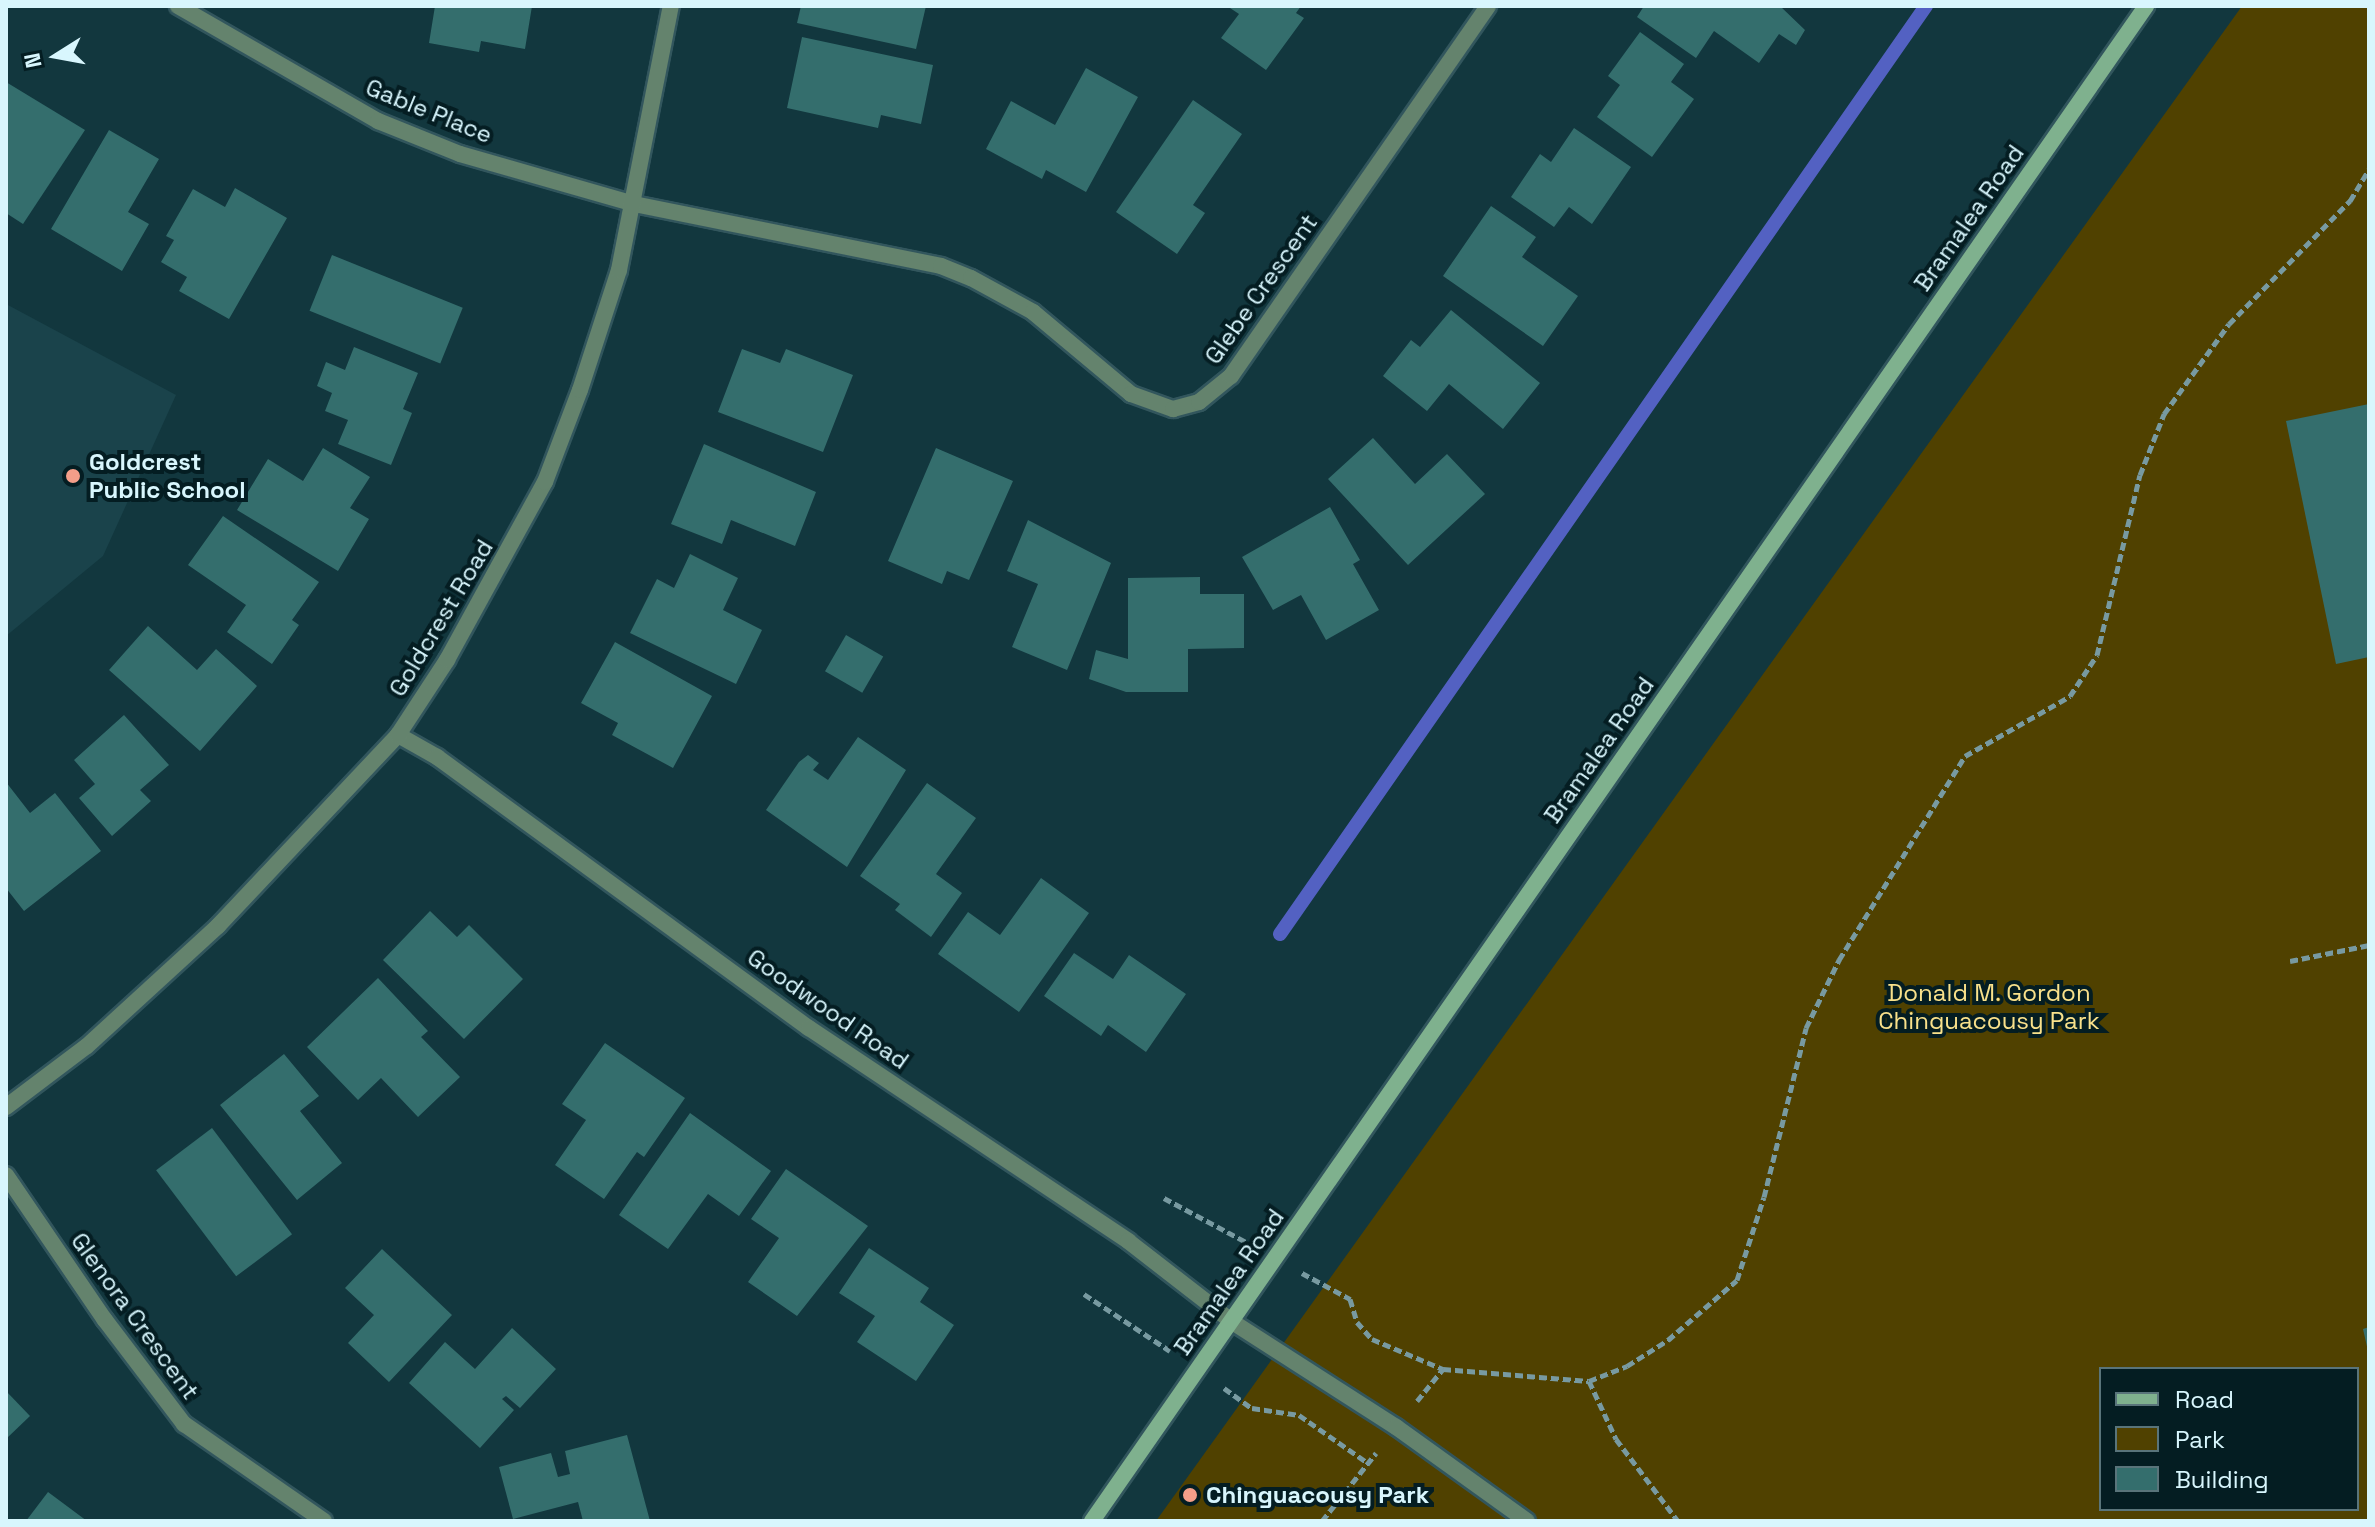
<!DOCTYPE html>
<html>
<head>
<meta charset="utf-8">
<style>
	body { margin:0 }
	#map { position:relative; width:2375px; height:1527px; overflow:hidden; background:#12373e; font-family:"Space Grotesk",sans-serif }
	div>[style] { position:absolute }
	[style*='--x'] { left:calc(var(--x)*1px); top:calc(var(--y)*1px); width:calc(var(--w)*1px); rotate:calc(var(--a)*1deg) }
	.built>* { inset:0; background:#1a434b }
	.green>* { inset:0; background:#504100 }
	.stream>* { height:14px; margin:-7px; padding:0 7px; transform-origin:7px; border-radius:7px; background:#5361c2 }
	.building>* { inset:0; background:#346e6d; transform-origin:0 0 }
	.path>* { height:5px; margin-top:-2.5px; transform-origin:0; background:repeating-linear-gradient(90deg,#789aa1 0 8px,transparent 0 12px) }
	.roads { filter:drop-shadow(2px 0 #32565d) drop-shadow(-2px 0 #32565d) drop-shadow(0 2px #32565d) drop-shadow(0 -2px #32565d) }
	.service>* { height:16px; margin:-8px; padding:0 8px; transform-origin:8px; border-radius:8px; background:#64836d }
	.minor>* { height:16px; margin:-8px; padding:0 8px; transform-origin:8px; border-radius:8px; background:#64836d }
	.secondary>* { height:16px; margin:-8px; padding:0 8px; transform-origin:8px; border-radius:8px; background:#7fb18e }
	.dots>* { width:22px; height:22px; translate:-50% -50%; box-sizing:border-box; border:4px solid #041d22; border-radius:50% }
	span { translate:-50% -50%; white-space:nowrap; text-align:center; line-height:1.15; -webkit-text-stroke:8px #041d22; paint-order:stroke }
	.street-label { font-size:24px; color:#d8f6fd }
	.poi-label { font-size:24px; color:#d8f6fd; font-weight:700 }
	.left { translate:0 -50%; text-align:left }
	.park-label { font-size:24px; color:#f9e18b }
	.frame { position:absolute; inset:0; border:8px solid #d8f6fd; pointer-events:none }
	.legend { position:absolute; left:2099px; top:1367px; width:260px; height:144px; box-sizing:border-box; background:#041d22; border:2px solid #59747a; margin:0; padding:10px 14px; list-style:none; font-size:24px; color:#d8f6fd }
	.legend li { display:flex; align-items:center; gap:16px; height:40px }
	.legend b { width:40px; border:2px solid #59747a }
	.north { position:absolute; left:16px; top:16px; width:80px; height:80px; -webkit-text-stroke:6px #041d22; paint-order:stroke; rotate:259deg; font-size:22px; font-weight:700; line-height:32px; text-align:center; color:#d8f6fd }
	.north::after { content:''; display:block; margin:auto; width:28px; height:36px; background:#d8f6fd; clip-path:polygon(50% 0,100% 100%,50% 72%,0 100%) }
</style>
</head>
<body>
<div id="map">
	<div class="built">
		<i style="clip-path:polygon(6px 304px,176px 395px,103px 556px,6px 636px)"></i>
	</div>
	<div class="green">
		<i style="clip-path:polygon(evenodd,2242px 6px,2369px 6px,2369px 1521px,1156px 1521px,2242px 6px,2101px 1369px,2357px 1369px,2357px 1509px,2101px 1509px,2101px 1369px)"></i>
	</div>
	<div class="stream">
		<i style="--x:1280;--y:934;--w:1131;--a:-55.16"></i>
	</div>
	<div class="building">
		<i style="clip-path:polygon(435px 6px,532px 6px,525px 49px,481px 41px,479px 52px,429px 43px)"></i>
		<i style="clip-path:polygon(801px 6px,926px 6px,916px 49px,797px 23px)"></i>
		<i style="clip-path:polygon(1227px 6px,1301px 6px,1296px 13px,1304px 18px,1266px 70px,1221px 38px,1239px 14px)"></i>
		<i style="clip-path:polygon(1644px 6px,1780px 6px,1805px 30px,1796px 45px,1779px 34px,1759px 63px,1714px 31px,1696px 58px,1637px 17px)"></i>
		<i style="clip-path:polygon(1640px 32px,1684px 64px,1671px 82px,1694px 99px,1652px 157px,1597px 117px,1620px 85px,1608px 76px)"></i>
		<i style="clip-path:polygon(802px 37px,933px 65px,921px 124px,881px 115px,878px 128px,787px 108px)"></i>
		<i style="clip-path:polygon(1086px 68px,1138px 97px,1086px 192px,1046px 170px,1042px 179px,986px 149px,1011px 101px,1055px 125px)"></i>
		<i style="clip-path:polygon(6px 82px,85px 130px,23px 224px,6px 213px)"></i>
		<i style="clip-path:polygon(1193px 100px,1242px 134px,1193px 205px,1205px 213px,1177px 254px,1116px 212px)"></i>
		<i style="clip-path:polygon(1574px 128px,1631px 167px,1592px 224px,1569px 207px,1554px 227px,1511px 197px,1540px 154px,1551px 162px)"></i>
		<i style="clip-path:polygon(109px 130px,159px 159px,128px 212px,149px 224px,122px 271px,51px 229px)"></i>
		<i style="clip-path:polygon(235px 188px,287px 218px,229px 319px,179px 291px,187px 277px,161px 262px,174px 240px,166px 236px,193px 189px,225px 207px)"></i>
		<i style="clip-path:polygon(1491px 206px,1536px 237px,1522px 257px,1578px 296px,1543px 346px,1443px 276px)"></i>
		<i style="left:332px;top:255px;width:141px;height:60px;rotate:22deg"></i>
		<i style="clip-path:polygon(1451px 310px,1540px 383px,1503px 429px,1449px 384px,1427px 411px,1383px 376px,1411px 340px,1420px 347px)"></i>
		<i style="clip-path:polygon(354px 347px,418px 373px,403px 409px,412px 413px,391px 465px,338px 444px,348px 420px,325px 411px,332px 393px,317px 386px,326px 362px,345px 370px)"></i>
		<i style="clip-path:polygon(742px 349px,780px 363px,786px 349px,853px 375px,823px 452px,718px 412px)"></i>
		<i style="clip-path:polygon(2369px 404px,2369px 657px,2336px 664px,2286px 421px)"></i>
		<i style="clip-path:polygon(1373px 438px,1415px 484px,1447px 454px,1485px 494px,1408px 565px,1328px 479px)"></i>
		<i style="clip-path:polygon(704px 444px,816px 492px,795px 546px,731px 520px,722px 544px,671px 524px)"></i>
		<i style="clip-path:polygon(323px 448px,370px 477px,350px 508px,369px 519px,338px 571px,237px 510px,268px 459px,303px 481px)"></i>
		<i style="clip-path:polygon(936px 448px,1013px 481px,969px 580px,947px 571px,942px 584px,888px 561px)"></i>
		<i style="clip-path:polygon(1330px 507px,1360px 560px,1353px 564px,1379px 610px,1326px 640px,1301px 595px,1273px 610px,1242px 557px)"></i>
		<i style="clip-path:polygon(223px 516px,319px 582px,292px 620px,299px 625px,272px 664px,227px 632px,246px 605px,188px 565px)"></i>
		<i style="clip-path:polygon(1028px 520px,1111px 563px,1067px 670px,1012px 647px,1038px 584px,1007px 571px)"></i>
		<i style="clip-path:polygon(690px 554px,738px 578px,723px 610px,762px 630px,736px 684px,630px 633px,657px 579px,674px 588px)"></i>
		<i style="clip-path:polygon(1200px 577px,1200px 594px,1244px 594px,1244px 648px,1188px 649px,1188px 692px,1126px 692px,1089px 679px,1096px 650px,1128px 659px,1128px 578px)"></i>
		<i style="clip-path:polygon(148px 626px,197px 670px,216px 649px,257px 686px,200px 751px,109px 670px)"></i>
		<i style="left:846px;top:635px;width:43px;height:42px;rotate:30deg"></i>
		<i style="clip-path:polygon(615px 642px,712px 696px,673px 768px,612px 735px,618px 723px,581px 703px)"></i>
		<i style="clip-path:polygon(124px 715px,169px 765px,140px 790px,151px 801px,112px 836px,79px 798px,95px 784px,74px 760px)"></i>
		<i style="clip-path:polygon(858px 737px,906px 770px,847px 867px,766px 810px,799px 762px,808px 755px,819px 763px,813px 770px,828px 780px)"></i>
		<i style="clip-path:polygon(6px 782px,30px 813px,55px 793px,101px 851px,24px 911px,6px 888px)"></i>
		<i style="clip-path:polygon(927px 783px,976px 818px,936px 874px,962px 893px,931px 937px,895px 910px,900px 904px,860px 876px)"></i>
		<i style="clip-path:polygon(1041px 878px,1089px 913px,1019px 1012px,938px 954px,968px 912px,1000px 935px)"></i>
		<i style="clip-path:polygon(430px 911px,457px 937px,469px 925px,523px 979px,464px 1039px,383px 960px)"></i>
		<i style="clip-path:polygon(1074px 953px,1113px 979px,1129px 955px,1186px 994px,1146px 1052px,1108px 1025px,1101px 1036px,1044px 996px)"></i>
		<i style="clip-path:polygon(378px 978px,428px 1031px,421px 1037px,460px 1077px,418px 1117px,381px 1078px,358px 1100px,307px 1047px)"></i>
		<i style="clip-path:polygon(605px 1043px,685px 1098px,644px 1157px,637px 1152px,604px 1199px,555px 1165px,586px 1120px,562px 1104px)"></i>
		<i style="clip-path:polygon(284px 1054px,319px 1096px,300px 1111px,342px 1163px,297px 1200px,220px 1105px)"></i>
		<i style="clip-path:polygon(690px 1113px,771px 1171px,739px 1216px,708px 1194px,668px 1249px,619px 1215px)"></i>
		<i style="left:212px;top:1128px;width:133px;height:70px;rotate:53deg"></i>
		<i style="clip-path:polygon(786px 1169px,868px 1226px,797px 1316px,748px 1282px,779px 1238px,751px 1219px)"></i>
		<i style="clip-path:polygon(869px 1248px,929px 1288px,920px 1302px,954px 1325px,916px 1381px,857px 1342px,875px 1316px,839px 1293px)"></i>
		<i style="clip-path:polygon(382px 1249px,452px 1315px,389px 1382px,348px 1343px,374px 1315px,345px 1288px)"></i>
		<i style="clip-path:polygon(2369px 1327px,2369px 1351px,2368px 1351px,2363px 1329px)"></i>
		<i style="clip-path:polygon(512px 1328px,556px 1369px,520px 1408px,506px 1396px,502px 1399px,514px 1410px,480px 1448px,409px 1383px,445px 1342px,475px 1369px)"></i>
		<i style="clip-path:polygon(6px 1391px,30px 1416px,6px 1439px)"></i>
		<i style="clip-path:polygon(627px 1435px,650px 1521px,583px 1521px,578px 1502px,513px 1519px,499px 1467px,551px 1453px,558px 1477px,570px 1474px,565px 1451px)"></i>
		<i style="clip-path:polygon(48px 1492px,87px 1521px,26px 1521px)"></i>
	</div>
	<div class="path">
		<i style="--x:2290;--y:961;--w:81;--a:-11.4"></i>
		<i style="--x:1164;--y:1198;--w:95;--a:28.2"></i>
		<i style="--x:1302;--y:1273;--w:55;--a:28.4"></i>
		<i style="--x:1350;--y:1299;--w:24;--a:73"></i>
		<i style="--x:1357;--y:1322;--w:23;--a:49"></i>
		<i style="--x:1372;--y:1339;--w:77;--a:22.9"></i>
		<i style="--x:1084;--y:1294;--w:103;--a:33.5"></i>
		<i style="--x:1589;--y:1381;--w:64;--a:65"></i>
		<i style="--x:1616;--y:1439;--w:103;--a:52.9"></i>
		<i style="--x:1224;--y:1388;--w:34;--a:36"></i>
		<i style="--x:1252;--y:1408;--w:48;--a:8.5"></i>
		<i style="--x:1299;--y:1415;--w:84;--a:34.8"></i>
		<i style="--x:1417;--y:1401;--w:41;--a:-50.9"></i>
		<i style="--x:1443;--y:1369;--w:146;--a:4.7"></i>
		<i style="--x:1589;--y:1381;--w:41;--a:-21.5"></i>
		<i style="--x:1627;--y:1366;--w:49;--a:-32.4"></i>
		<i style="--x:1668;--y:1340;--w:91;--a:-41"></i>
		<i style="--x:1737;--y:1280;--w:87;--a:-72"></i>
		<i style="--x:1764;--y:1197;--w:174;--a:-76"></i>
		<i style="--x:1806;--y:1028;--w:76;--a:-64.1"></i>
		<i style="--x:1839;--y:960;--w:240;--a:-58.3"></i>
		<i style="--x:1965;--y:756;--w:121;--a:-29.7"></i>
		<i style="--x:2070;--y:696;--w:49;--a:-56.6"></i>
		<i style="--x:2097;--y:655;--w:185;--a:-76.6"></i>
		<i style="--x:2140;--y:475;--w:66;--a:-68.5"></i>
		<i style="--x:2164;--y:414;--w:111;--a:-54.2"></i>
		<i style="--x:2229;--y:324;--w:173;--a:-45.5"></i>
		<i style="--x:2350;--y:201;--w:37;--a:-59"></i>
		<i style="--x:1322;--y:1521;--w:87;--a:-51.5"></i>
	</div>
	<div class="roads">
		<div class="service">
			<i style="--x:1231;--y:1321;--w:196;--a:32.7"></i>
			<i style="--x:1396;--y:1427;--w:161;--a:35.7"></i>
		</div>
		<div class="minor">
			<i style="--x:178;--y:6;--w:231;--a:29.9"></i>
			<i style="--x:378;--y:121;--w:88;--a:21.9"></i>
			<i style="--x:460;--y:154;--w:181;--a:16"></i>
			<i style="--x:634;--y:204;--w:313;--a:11.4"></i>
			<i style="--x:941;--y:266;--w:32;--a:22"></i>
			<i style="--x:971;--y:278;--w:71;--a:28.7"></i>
			<i style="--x:1033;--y:312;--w:128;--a:39.9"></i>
			<i style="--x:1131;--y:394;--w:45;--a:19.7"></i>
			<i style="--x:1173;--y:409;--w:27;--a:-15"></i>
			<i style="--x:1199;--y:402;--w:41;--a:-39.1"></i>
			<i style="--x:1231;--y:376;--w:450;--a:-55.2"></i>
			<i style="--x:398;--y:735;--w:45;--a:29.4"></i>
			<i style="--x:437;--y:757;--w:460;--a:36.1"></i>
			<i style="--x:809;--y:1028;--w:384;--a:33.7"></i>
			<i style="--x:1128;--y:1241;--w:130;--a:37.8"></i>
			<i style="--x:6;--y:1107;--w:101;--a:-37"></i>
			<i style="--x:87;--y:1046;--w:178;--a:-42.5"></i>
			<i style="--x:218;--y:926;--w:262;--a:-46.7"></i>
			<i style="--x:398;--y:735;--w:90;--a:-56.8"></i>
			<i style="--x:447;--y:660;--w:203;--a:-61.2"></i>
			<i style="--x:545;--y:482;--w:98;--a:-69.2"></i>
			<i style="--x:580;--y:390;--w:126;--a:-72"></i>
			<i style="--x:619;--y:270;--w:269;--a:-78.9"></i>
			<i style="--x:6;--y:1175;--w:176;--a:55.7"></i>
			<i style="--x:105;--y:1320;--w:131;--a:52.8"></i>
			<i style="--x:184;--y:1424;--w:170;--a:34.7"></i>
		</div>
		<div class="secondary">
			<i style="--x:1092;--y:1521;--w:1846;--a:-55.17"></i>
		</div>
	</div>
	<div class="dots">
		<i style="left:73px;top:476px;background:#f49e89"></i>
		<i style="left:1190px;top:1495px;background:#f49e89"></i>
	</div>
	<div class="street-label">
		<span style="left:429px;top:111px;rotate:22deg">Gable Place</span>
		<span style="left:1969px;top:218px;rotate:-55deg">Bramalea Road</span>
		<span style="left:1261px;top:289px;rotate:-55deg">Glebe Crescent</span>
		<span style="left:441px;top:618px;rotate:-59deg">Goldcrest Road</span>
		<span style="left:1599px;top:750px;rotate:-55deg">Bramalea Road</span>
		<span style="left:828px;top:1009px;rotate:35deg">Goodwood Road</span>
		<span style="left:1229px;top:1282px;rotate:-55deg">Bramalea Road</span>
		<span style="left:135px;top:1316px;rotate:54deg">Glenora Crescent</span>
	</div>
	<div class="poi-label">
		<span class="left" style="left:89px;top:476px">Goldcrest<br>Public School</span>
		<span class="left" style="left:1206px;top:1495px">Chinguacousy Park</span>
	</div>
	<div class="park-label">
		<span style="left:1989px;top:1007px">Donald M. Gordon<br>Chinguacousy Park</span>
	</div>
	<div class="frame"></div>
	<ul class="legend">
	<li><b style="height:10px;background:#7fb18e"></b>Road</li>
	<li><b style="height:22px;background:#504100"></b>Park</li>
	<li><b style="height:22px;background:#346e6d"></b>Building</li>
	</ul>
	<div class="north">N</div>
</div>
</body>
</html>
